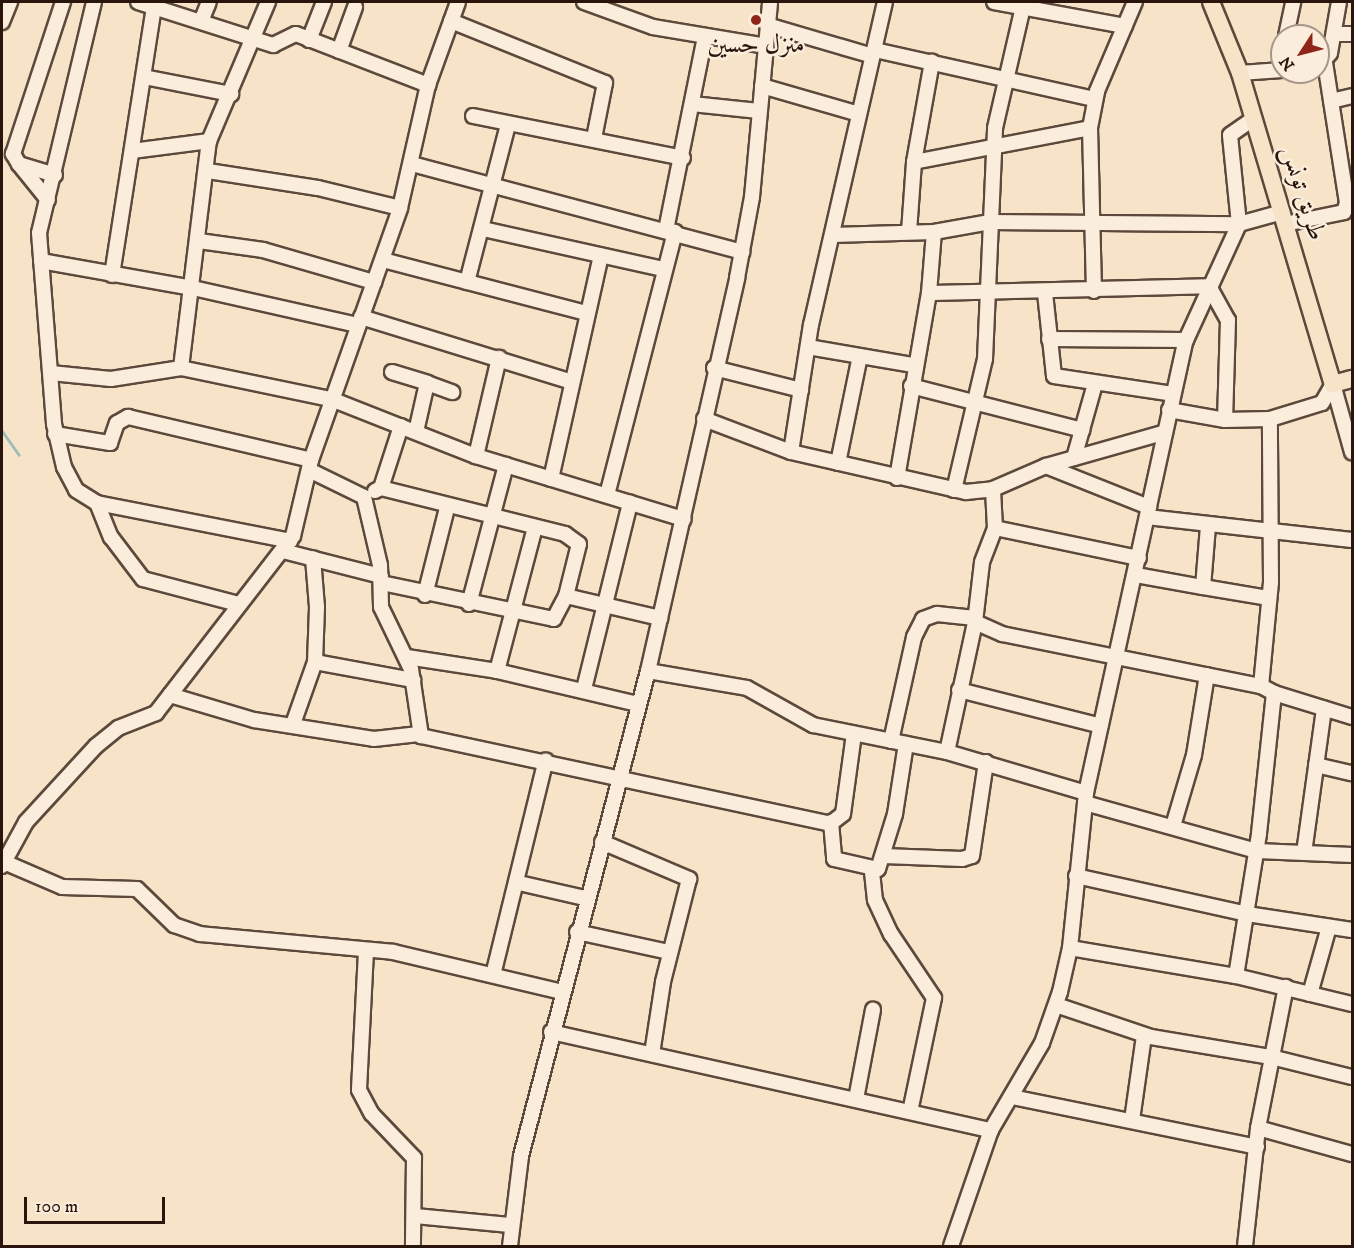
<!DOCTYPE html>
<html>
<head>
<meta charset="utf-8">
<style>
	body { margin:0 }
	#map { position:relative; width:1354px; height:1248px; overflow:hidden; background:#f7e4c8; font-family:"IM FELL DW Pica",Amiri,serif }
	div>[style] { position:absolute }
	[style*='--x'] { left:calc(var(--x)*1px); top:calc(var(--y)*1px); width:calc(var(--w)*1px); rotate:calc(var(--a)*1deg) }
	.stream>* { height:3px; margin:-1.5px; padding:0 1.5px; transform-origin:1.5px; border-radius:1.5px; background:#9dbeb8 }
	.roads { filter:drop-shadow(2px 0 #5d493c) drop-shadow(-2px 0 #5d493c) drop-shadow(0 2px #5d493c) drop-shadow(0 -2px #5d493c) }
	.minor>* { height:14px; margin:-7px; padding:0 7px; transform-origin:7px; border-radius:7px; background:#faeddb }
	.major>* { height:16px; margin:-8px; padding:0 8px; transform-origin:8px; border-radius:8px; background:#f7e4c8 }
	.dots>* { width:16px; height:16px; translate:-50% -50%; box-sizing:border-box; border:3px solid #faeddb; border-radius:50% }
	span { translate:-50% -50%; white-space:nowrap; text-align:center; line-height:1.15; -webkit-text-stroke:5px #faeddb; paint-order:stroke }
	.poi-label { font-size:26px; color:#2a150d }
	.street-label { font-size:26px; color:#2a150d }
	.frame { position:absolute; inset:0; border:3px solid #2a150d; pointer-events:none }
	.north { position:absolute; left:1270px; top:24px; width:60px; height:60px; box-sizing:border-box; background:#faeddb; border:2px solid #a79789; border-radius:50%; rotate:234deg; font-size:16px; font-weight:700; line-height:24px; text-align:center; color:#2a150d }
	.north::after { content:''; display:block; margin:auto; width:21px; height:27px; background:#8f2418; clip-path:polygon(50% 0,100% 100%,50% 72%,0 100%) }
	.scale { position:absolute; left:24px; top:1197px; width:141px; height:27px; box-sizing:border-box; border:3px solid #2a150d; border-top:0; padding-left:8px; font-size:18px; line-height:21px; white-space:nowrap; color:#2a150d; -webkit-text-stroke:4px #faeddb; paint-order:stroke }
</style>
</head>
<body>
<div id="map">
	<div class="stream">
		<i style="--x:2;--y:431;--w:29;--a:55"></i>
	</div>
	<div class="roads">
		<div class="minor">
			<i style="--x:94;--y:2;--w:237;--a:103.4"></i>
			<i style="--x:39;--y:233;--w:192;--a:85.5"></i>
			<i style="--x:54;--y:424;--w:44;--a:76.9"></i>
			<i style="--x:64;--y:467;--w:26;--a:62"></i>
			<i style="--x:76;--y:490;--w:25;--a:32"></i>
			<i style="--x:97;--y:503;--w:197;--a:11.1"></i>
			<i style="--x:138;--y:2;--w:142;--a:17.7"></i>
			<i style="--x:273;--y:45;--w:25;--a:-26"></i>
			<i style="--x:296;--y:34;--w:142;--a:21.1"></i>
			<i style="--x:584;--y:2;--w:73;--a:19.9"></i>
			<i style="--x:653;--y:27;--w:115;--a:9.5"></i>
			<i style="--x:994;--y:2;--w:133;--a:10.4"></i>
			<i style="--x:202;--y:19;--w:18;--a:-68"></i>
			<i style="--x:451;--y:21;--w:166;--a:21.9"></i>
			<i style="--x:605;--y:83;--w:56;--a:101.3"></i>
			<i style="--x:2;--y:22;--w:22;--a:-68"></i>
			<i style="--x:767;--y:25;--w:110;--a:16.3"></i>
			<i style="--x:1335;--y:34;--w:17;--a:0"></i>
			<i style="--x:1286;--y:36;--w:35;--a:-78"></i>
			<i style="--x:309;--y:40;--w:41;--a:-68.5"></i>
			<i style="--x:875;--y:50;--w:225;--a:12.6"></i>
			<i style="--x:339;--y:51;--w:47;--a:-70"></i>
			<i style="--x:1318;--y:67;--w:18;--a:-49"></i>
			<i style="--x:1330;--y:53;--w:52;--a:-80"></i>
			<i style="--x:1240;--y:73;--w:42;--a:-4.1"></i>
			<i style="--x:144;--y:77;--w:89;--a:11.1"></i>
			<i style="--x:762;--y:86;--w:101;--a:16.1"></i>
			<i style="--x:1331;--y:101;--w:22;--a:-13"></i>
			<i style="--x:692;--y:104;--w:67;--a:6"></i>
			<i style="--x:473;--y:116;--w:214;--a:11.3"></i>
			<i style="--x:132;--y:151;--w:78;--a:-7.4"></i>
			<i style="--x:914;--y:162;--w:179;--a:-10.9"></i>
			<i style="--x:19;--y:164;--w:46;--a:51.1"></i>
			<i style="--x:412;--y:164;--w:342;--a:14.9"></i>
			<i style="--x:208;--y:171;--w:111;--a:8.8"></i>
			<i style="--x:318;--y:188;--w:84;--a:13.7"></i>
			<i style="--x:55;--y:175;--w:38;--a:-163"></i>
			<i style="--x:19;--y:164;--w:12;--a:-121"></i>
			<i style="--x:13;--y:154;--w:160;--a:-71.8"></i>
			<i style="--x:1285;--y:224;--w:60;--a:-11.5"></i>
			<i style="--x:1344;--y:212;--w:9;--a:-72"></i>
			<i style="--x:1347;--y:203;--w:142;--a:-98.9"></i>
			<i style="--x:483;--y:229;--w:185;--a:12.5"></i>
			<i style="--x:666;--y:230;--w:198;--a:-78.6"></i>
			<i style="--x:909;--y:232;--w:70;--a:-85.9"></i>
			<i style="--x:914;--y:162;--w:102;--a:-79.8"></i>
			<i style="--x:934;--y:232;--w:61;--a:94.7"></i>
			<i style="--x:929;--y:293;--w:282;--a:-1.4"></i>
			<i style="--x:832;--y:235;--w:102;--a:-1.7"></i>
			<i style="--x:934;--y:232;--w:57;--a:-10.1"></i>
			<i style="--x:990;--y:222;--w:249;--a:0.5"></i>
			<i style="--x:1239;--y:224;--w:89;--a:-95.8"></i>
			<i style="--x:1230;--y:135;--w:29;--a:-35"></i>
			<i style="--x:199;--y:241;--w:65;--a:8"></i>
			<i style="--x:263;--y:250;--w:116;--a:16.1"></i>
			<i style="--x:383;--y:260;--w:211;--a:14.6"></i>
			<i style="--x:41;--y:261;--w:154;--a:10.1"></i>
			<i style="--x:193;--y:288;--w:168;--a:12.7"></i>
			<i style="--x:112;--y:275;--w:271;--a:-81.1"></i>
			<i style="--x:467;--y:282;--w:162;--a:-75.4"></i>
			<i style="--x:1210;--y:288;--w:37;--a:61"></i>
			<i style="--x:1228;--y:320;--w:100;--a:91.7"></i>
			<i style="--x:1094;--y:291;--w:163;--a:-91.4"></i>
			<i style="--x:1090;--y:128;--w:38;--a:-79"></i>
			<i style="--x:1097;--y:91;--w:97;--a:-66.9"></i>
			<i style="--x:1045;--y:293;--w:83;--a:83.8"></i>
			<i style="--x:1054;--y:376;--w:120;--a:8.6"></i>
			<i style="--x:361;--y:317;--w:221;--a:17.1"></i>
			<i style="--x:1049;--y:339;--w:137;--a:0.4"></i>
			<i style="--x:808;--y:347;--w:107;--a:9.7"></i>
			<i style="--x:181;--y:368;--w:229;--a:-83"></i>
			<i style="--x:209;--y:141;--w:151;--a:-67"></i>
			<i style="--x:714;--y:368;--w:90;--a:14.2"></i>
			<i style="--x:392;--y:372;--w:37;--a:17"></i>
			<i style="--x:427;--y:383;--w:50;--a:102.7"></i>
			<i style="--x:51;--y:373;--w:60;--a:5.7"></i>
			<i style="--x:111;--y:379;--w:71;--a:-8.9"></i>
			<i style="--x:181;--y:368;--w:153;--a:11.7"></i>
			<i style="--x:331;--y:399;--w:156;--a:21.5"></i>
			<i style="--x:476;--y:456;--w:217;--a:16.9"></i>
			<i style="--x:427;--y:383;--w:27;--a:20"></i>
			<i style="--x:1333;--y:384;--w:71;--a:74.4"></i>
			<i style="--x:911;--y:386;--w:177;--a:14.4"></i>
			<i style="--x:1169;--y:410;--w:57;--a:10.1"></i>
			<i style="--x:1225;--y:420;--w:45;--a:-1.3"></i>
			<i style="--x:1270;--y:419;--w:54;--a:-17.1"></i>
			<i style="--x:1322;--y:403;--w:22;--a:-60"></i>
			<i style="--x:704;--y:419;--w:93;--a:20.8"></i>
			<i style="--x:791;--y:452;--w:180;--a:12.9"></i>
			<i style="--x:966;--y:492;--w:27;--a:-6"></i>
			<i style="--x:993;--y:489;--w:58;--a:-23.5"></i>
			<i style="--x:1046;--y:466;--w:122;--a:-15.8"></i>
			<i style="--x:55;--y:434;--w:56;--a:9.3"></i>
			<i style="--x:110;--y:443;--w:21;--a:-71"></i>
			<i style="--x:117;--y:423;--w:13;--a:-29"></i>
			<i style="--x:128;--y:417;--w:188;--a:13.2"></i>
			<i style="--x:791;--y:452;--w:129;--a:-81.1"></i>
			<i style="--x:811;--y:325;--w:331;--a:-77.1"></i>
			<i style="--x:476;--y:456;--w:101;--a:-76.8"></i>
			<i style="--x:1074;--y:458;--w:77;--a:-74.2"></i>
			<i style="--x:838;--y:463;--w:109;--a:-78.4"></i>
			<i style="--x:1046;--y:466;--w:111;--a:21.7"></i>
			<i style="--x:309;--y:470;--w:61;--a:26.1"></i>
			<i style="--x:364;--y:497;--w:70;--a:76.8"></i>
			<i style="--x:380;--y:565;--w:42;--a:88.6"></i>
			<i style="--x:381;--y:607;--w:69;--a:64.2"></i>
			<i style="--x:411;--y:669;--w:68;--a:81.5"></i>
			<i style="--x:421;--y:736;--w:418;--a:12.1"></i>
			<i style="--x:830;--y:824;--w:16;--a:-38"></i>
			<i style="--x:843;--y:814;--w:81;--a:-82.2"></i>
			<i style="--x:897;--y:478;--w:188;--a:-80.2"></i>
			<i style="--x:551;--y:479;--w:229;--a:-77.4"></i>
			<i style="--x:381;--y:488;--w:190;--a:14"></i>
			<i style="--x:565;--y:534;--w:17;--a:36"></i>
			<i style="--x:579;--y:544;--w:54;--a:104"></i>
			<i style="--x:566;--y:596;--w:26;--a:118"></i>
			<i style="--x:554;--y:619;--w:176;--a:-168.2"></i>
			<i style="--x:954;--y:490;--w:135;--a:-76.7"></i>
			<i style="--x:985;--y:359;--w:231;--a:-87.5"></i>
			<i style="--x:995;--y:128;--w:129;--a:-77"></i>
			<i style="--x:375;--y:491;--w:7;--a:-27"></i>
			<i style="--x:381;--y:488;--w:65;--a:-72.1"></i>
			<i style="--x:607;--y:495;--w:272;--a:-75.5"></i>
			<i style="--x:97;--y:503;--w:37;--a:68"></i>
			<i style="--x:111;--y:537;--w:53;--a:52.7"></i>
			<i style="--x:143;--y:579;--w:98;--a:14.7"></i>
			<i style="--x:1147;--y:517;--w:206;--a:6.4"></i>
			<i style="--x:995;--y:528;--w:147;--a:11.8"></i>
			<i style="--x:283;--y:551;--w:101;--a:14.3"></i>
			<i style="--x:1136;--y:575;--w:68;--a:10.2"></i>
			<i style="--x:1203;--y:587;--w:61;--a:-85.3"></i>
			<i style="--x:1203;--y:587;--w:67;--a:9.5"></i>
			<i style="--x:425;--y:595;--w:90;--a:-75.8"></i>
			<i style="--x:566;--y:596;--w:97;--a:13.2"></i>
			<i style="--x:469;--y:604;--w:144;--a:-75.1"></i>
			<i style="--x:975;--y:622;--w:30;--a:24"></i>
			<i style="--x:1002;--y:634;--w:264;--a:11.4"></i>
			<i style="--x:1261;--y:686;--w:15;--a:28"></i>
			<i style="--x:1274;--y:693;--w:142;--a:96.1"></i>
			<i style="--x:1259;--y:834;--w:144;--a:99.2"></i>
			<i style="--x:407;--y:657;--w:91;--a:8.8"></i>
			<i style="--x:497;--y:671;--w:145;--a:13.2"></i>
			<i style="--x:315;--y:662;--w:100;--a:10.4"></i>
			<i style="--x:497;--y:671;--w:149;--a:-75.2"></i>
			<i style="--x:648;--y:671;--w:100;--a:9.7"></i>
			<i style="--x:747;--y:688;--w:76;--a:29.3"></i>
			<i style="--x:813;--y:725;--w:137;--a:11.4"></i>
			<i style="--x:947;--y:752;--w:145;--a:16.4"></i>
			<i style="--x:1261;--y:686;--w:104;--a:-84.5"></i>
			<i style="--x:1271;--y:582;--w:163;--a:-90.4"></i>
			<i style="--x:584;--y:689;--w:192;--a:-76.1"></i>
			<i style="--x:959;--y:690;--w:146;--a:14.2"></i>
			<i style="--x:1274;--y:693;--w:82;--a:17.1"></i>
			<i style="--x:170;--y:695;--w:88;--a:16.6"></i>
			<i style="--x:254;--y:720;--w:121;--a:9"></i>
			<i style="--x:374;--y:739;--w:45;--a:-6.3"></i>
			<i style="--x:293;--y:724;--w:66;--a:-70.5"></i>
			<i style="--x:315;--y:662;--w:55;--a:-87.9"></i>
			<i style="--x:317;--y:607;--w:49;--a:-94.7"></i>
			<i style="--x:891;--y:741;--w:107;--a:-77.5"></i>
			<i style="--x:914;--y:637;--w:20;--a:-63"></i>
			<i style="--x:923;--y:619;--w:15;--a:-20"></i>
			<i style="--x:937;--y:614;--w:38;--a:6"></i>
			<i style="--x:947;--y:752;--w:133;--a:-77.8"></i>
			<i style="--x:975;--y:622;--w:60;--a:-83.3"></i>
			<i style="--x:982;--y:562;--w:36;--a:-69"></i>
			<i style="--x:995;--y:528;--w:39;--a:-93"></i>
			<i style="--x:1316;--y:765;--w:37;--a:13"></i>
			<i style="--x:1085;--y:803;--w:179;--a:15.6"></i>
			<i style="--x:1257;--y:851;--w:95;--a:2.4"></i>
			<i style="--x:831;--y:822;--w:37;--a:85"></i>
			<i style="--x:834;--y:859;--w:45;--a:12.8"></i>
			<i style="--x:878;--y:869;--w:58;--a:-72.8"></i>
			<i style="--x:895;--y:814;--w:71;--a:-81.1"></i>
			<i style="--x:1173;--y:826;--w:74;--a:-73.5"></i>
			<i style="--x:1194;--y:755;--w:81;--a:-80.8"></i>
			<i style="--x:602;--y:842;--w:95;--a:23"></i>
			<i style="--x:689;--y:879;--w:106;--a:104.2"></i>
			<i style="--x:663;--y:982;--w:73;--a:98.7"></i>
			<i style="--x:1304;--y:853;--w:146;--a:-82.1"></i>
			<i style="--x:884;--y:856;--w:78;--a:2.2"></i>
			<i style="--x:962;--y:859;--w:10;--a:-17"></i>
			<i style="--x:972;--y:856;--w:95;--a:-81.5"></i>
			<i style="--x:4;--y:862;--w:63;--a:23.3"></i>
			<i style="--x:62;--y:887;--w:75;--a:1.5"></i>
			<i style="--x:137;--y:889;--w:52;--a:44.2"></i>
			<i style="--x:174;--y:925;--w:28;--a:19"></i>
			<i style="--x:200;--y:934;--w:194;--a:5.3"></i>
			<i style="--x:393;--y:952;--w:174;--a:13.3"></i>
			<i style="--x:2;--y:866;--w:50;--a:-61.4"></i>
			<i style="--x:26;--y:822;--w:103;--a:-47.4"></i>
			<i style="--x:96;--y:746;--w:28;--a:-39"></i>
			<i style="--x:118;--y:728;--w:41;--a:-21.5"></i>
			<i style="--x:156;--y:713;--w:224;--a:-52.3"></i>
			<i style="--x:293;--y:536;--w:78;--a:-76.7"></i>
			<i style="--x:311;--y:460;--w:267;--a:-70.5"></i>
			<i style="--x:400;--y:208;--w:126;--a:-77.2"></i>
			<i style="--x:428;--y:85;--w:88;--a:-70.1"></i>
			<i style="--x:872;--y:872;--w:28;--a:84"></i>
			<i style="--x:875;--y:900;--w:38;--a:65"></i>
			<i style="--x:891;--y:934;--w:77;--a:56.1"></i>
			<i style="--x:934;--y:998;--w:116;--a:101.9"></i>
			<i style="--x:1076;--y:876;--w:175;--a:12.5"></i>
			<i style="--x:1247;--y:914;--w:106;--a:8.7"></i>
			<i style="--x:519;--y:883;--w:68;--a:12.8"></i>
			<i style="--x:577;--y:932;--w:94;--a:12.3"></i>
			<i style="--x:1070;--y:948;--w:168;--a:9.6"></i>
			<i style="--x:1236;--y:976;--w:119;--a:13.6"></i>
			<i style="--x:366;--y:951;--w:139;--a:92.9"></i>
			<i style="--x:359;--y:1090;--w:27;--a:62"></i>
			<i style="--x:372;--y:1114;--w:61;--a:46.3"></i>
			<i style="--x:414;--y:1158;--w:88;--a:90.7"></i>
			<i style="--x:493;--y:975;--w:221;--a:-76.2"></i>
			<i style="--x:1310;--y:994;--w:70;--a:-74.2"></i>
			<i style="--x:1056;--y:1005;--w:100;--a:18.6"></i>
			<i style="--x:1151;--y:1037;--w:122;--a:9.5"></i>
			<i style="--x:1271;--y:1057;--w:83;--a:13.9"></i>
			<i style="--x:551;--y:1032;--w:451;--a:12.6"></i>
			<i style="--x:1012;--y:1097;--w:250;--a:11.5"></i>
			<i style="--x:856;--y:1099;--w:91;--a:-79.2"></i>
			<i style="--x:1132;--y:1120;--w:85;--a:-81.9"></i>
			<i style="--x:1258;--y:1128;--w:98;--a:15.5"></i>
			<i style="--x:415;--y:1216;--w:95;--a:5.4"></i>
			<i style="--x:510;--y:1246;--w:91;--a:-83"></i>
			<i style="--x:521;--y:1156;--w:501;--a:-75.33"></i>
			<i style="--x:648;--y:671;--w:403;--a:-77.2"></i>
			<i style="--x:737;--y:278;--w:82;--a:-79.5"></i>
			<i style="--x:752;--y:197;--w:196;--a:-84.7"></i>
			<i style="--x:951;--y:1246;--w:123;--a:-71"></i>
			<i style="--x:991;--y:1130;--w:101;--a:-59.6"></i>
			<i style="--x:1042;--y:1043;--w:54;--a:-70.6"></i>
			<i style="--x:1060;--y:992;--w:45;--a:-77.2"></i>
			<i style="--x:1070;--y:948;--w:156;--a:-84.1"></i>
			<i style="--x:1086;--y:793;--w:464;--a:-77.6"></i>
			<i style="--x:1186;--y:340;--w:128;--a:-65.4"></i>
			<i style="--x:1239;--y:224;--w:45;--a:-15.6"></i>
			<i style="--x:1245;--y:1246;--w:119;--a:-83.7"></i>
			<i style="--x:1258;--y:1128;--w:144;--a:-78.8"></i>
		</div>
		<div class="major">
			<i style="--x:1211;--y:2;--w:77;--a:67.8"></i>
			<i style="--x:1240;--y:73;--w:325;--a:73.4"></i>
			<i style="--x:1333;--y:384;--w:20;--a:-15"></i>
		</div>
	</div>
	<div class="dots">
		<i style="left:756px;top:20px;background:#8f2418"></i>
	</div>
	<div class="poi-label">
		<span style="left:756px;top:45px">منزل حسين</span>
	</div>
	<div class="street-label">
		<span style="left:1303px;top:193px;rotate:73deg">طريق تونس</span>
	</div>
	<div class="frame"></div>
	<div class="north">N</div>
	<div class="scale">100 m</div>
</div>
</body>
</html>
